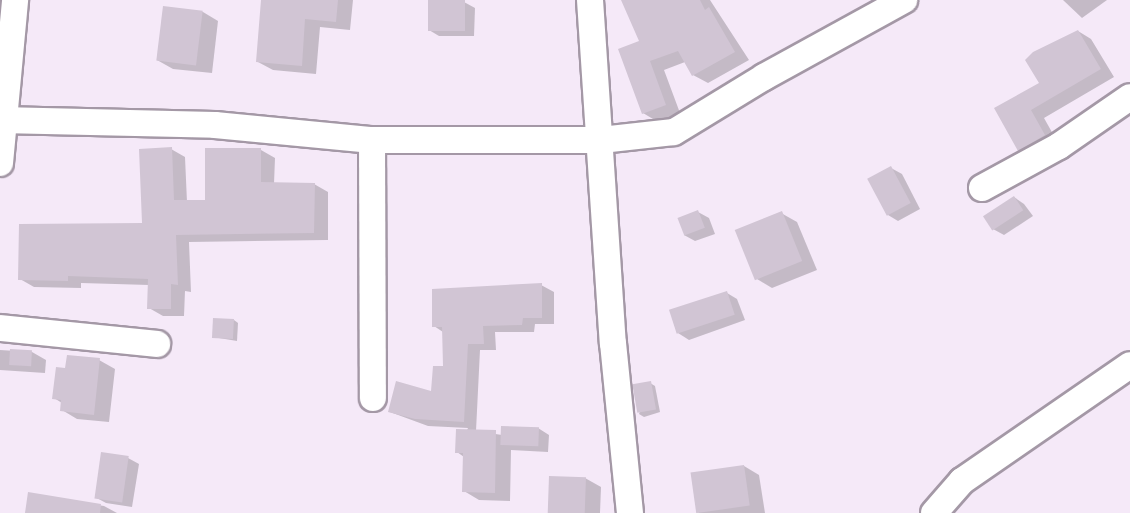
<!DOCTYPE html>
<html>
<head>
<meta charset="utf-8">
<style>
	body { margin:0 }
	#map { position:relative; width:1130px; height:513px; overflow:hidden; background:#f5e9f8; font-family:"Golos Text",sans-serif }
	div>[style] { position:absolute }
	[style*='--x'] { left:calc(var(--x)*1px); top:calc(var(--y)*1px); width:calc(var(--w)*1px); rotate:calc(var(--a)*1deg) }
	.shadow>* { inset:0; background:#0003 }
	.building>* { inset:0; background:#d1c5d4; transform-origin:0 0 }
	.roads { filter:drop-shadow(2px 0 #a498a6) drop-shadow(-2px 0 #a498a6) drop-shadow(0 2px #a498a6) drop-shadow(0 -2px #a498a6) }
	.minor>* { height:26px; margin:-13px; padding:0 13px; transform-origin:13px; border-radius:13px; background:#fff }
	span { translate:-50% -50%; white-space:nowrap; text-align:center; line-height:1.15; -webkit-text-stroke:4.5px #f5e9f8; paint-order:stroke }
</style>
</head>
<body>
<div id="map">
	<div class="shadow">
		<i style="clip-path:polygon(263px 0,353px 0,350px 30px,320px 27px,316px 74px,273px 70px,258px 62px)"></i>
		<i style="clip-path:polygon(622px 0,710px 0,749px 60px,708px 83px,693px 75px,685px 62px,664px 70px,680px 113px,658px 122px,643px 113px,641px 42px)"></i>
		<i style="clip-path:polygon(1063px 0,1107px 0,1082px 18px)"></i>
		<i style="clip-path:polygon(464px 2px,475px 8px,474px 36px,439px 36px,429px 30px)"></i>
		<i style="clip-path:polygon(164px 7px,203px 12px,218px 21px,212px 73px,173px 69px,157px 60px)"></i>
		<i style="clip-path:polygon(1078px 31px,1091px 39px,1114px 77px,1044px 118px,1058px 143px,1033px 157px,1019px 149px,996px 109px,1041px 84px)"></i>
		<i style="clip-path:polygon(171px 149px,185px 157px,187px 202px,206px 201px,261px 150px,275px 158px,274px 184px,314px 184px,328px 192px,328px 240px,189px 242px,191px 292px,185px 291px,184px 316px,163px 316px,149px 308px,149px 285px,81px 283px,81px 288px,34px 287px,20px 279px,144px 225px)"></i>
		<i style="clip-path:polygon(891px 168px,902px 174px,920px 209px,898px 221px,888px 215px)"></i>
		<i style="clip-path:polygon(1014px 197px,1024px 204px,1033px 216px,1004px 235px,993px 229px)"></i>
		<i style="clip-path:polygon(698px 212px,709px 218px,715px 234px,695px 241px,684px 235px)"></i>
		<i style="clip-path:polygon(781px 213px,797px 222px,817px 270px,772px 288px,757px 279px)"></i>
		<i style="clip-path:polygon(541px 285px,554px 292px,554px 324px,535px 324px,534px 332px,495px 332px,496px 350px,480px 350px,476px 431px,502px 435px,538px 428px,549px 435px,548px 452px,511px 450px,510px 501px,479px 500px,464px 491px,464px 457px,457px 452px,468px 428px,428px 426px,390px 412px,433px 393px,445px 368px,443px 332px,434px 326px)"></i>
		<i style="clip-path:polygon(727px 293px,737px 299px,745px 320px,689px 340px,678px 333px)"></i>
		<i style="clip-path:polygon(234px 320px,238px 323px,237px 341px,213px 337px)"></i>
		<i style="clip-path:polygon(0 350px,32px 352px,46px 360px,45px 373px,0 370px)"></i>
		<i style="clip-path:polygon(99px 360px,115px 369px,109px 422px,77px 419px,62px 410px,62px 403px,54px 398px,66px 370px)"></i>
		<i style="clip-path:polygon(650px 383px,655px 386px,660px 412px,644px 417px,639px 414px)"></i>
		<i style="clip-path:polygon(128px 458px,139px 464px,132px 507px,106px 503px,95px 497px)"></i>
		<i style="clip-path:polygon(744px 466px,759px 475px,765px 513px,698px 513px)"></i>
		<i style="clip-path:polygon(585px 478px,601px 487px,600px 513px,549px 513px)"></i>
		<i style="clip-path:polygon(30px 494px,104px 506px,117px 513px,27px 513px)"></i>
	</div>
	<div class="building">
		<i style="clip-path:polygon(261px 0,338px 0,336px 22px,305px 19px,302px 66px,256px 62px)"></i>
		<i style="left:428px;top:0;width:37px;height:31px"></i>
		<i style="clip-path:polygon(621px 0,700px 0,705px 10px,709px 7px,735px 52px,692px 76px,678px 51px,650px 61px,666px 105px,642px 114px,618px 49px,639px 41px)"></i>
		<i style="left:163px;top:6px;width:40px;height:55px;rotate:7deg"></i>
		<i style="clip-path:polygon(1078px 30px,1101px 69px,1031px 110px,1045px 135px,1018px 151px,994px 108px,1039px 83px,1025px 60px,1033px 52px)"></i>
		<i style="clip-path:polygon(172px 147px,174px 200px,205px 200px,205px 148px,261px 148px,261px 182px,315px 183px,314px 233px,176px 235px,178px 285px,171px 284px,171px 309px,147px 309px,148px 279px,68px 276px,68px 281px,18px 280px,19px 224px,142px 223px,139px 149px)"></i>
		<i style="left:891px;top:166px;width:42px;height:27px;rotate:62deg"></i>
		<i style="left:1014px;top:196px;width:17px;height:37px;rotate:57deg"></i>
		<i style="left:698px;top:210px;width:19px;height:22px;rotate:69deg"></i>
		<i style="left:782px;top:211px;width:54px;height:51px;rotate:68deg"></i>
		<i style="clip-path:polygon(542px 283px,542px 318px,523px 318px,522px 325px,483px 326px,484px 344px,468px 344px,464px 422px,415px 419px,388px 412px,396px 381px,431px 391px,433px 366px,443px 366px,442px 327px,432px 327px,432px 289px)"></i>
		<i style="left:727px;top:291px;width:25px;height:61px;rotate:72deg"></i>
		<i style="left:213px;top:318px;width:21px;height:20px;rotate:3deg"></i>
		<i style="left:10px;top:349px;width:22px;height:16px;rotate:3deg"></i>
		<i style="clip-path:polygon(67px 355px,100px 358px,94px 415px,60px 411px,61px 400px,52px 399px,56px 367px,65px 368px)"></i>
		<i style="left:651px;top:381px;width:29px;height:19px;rotate:80deg"></i>
		<i style="left:501px;top:426px;width:38px;height:19px;rotate:2deg"></i>
		<i style="clip-path:polygon(456px 429px,496px 430px,495px 493px,462px 492px,463px 453px,455px 453px)"></i>
		<i style="left:101px;top:452px;width:28px;height:47px;rotate:8deg"></i>
		<i style="left:744px;top:465px;width:41px;height:54px;rotate:82deg"></i>
		<i style="left:549px;top:476px;width:37px;height:37px;rotate:2deg"></i>
		<i style="clip-path:polygon(28px 492px,101px 504px,100px 513px,25px 513px)"></i>
	</div>
	<div class="roads">
		<div class="minor">
			<i style="--x:590;--y:0;--w:344;--a:86.2"></i>
			<i style="--x:613;--y:343;--w:171;--a:84.3"></i>
			<i style="--x:0;--y:120;--w:215;--a:1.3"></i>
			<i style="--x:215;--y:125;--w:158;--a:5.5"></i>
			<i style="--x:372;--y:140;--w:229;--a:0"></i>
			<i style="--x:601;--y:140;--w:73;--a:-6.3"></i>
			<i style="--x:674;--y:132;--w:105;--a:-31.4"></i>
			<i style="--x:764;--y:77;--w:160;--a:-28.8"></i>
			<i style="--x:372;--y:140;--w:258;--a:89.8"></i>
			<i style="--x:0;--y:163;--w:164;--a:-84.7"></i>
			<i style="--x:982;--y:188;--w:88;--a:-28.6"></i>
			<i style="--x:1059;--y:146;--w:86;--a:-34.6"></i>
			<i style="--x:0;--y:328;--w:158;--a:5.8"></i>
			<i style="--x:934;--y:513;--w:43;--a:-48.8"></i>
			<i style="--x:962;--y:481;--w:204;--a:-34.6"></i>
		</div>
	</div>
</div>
</body>
</html>
